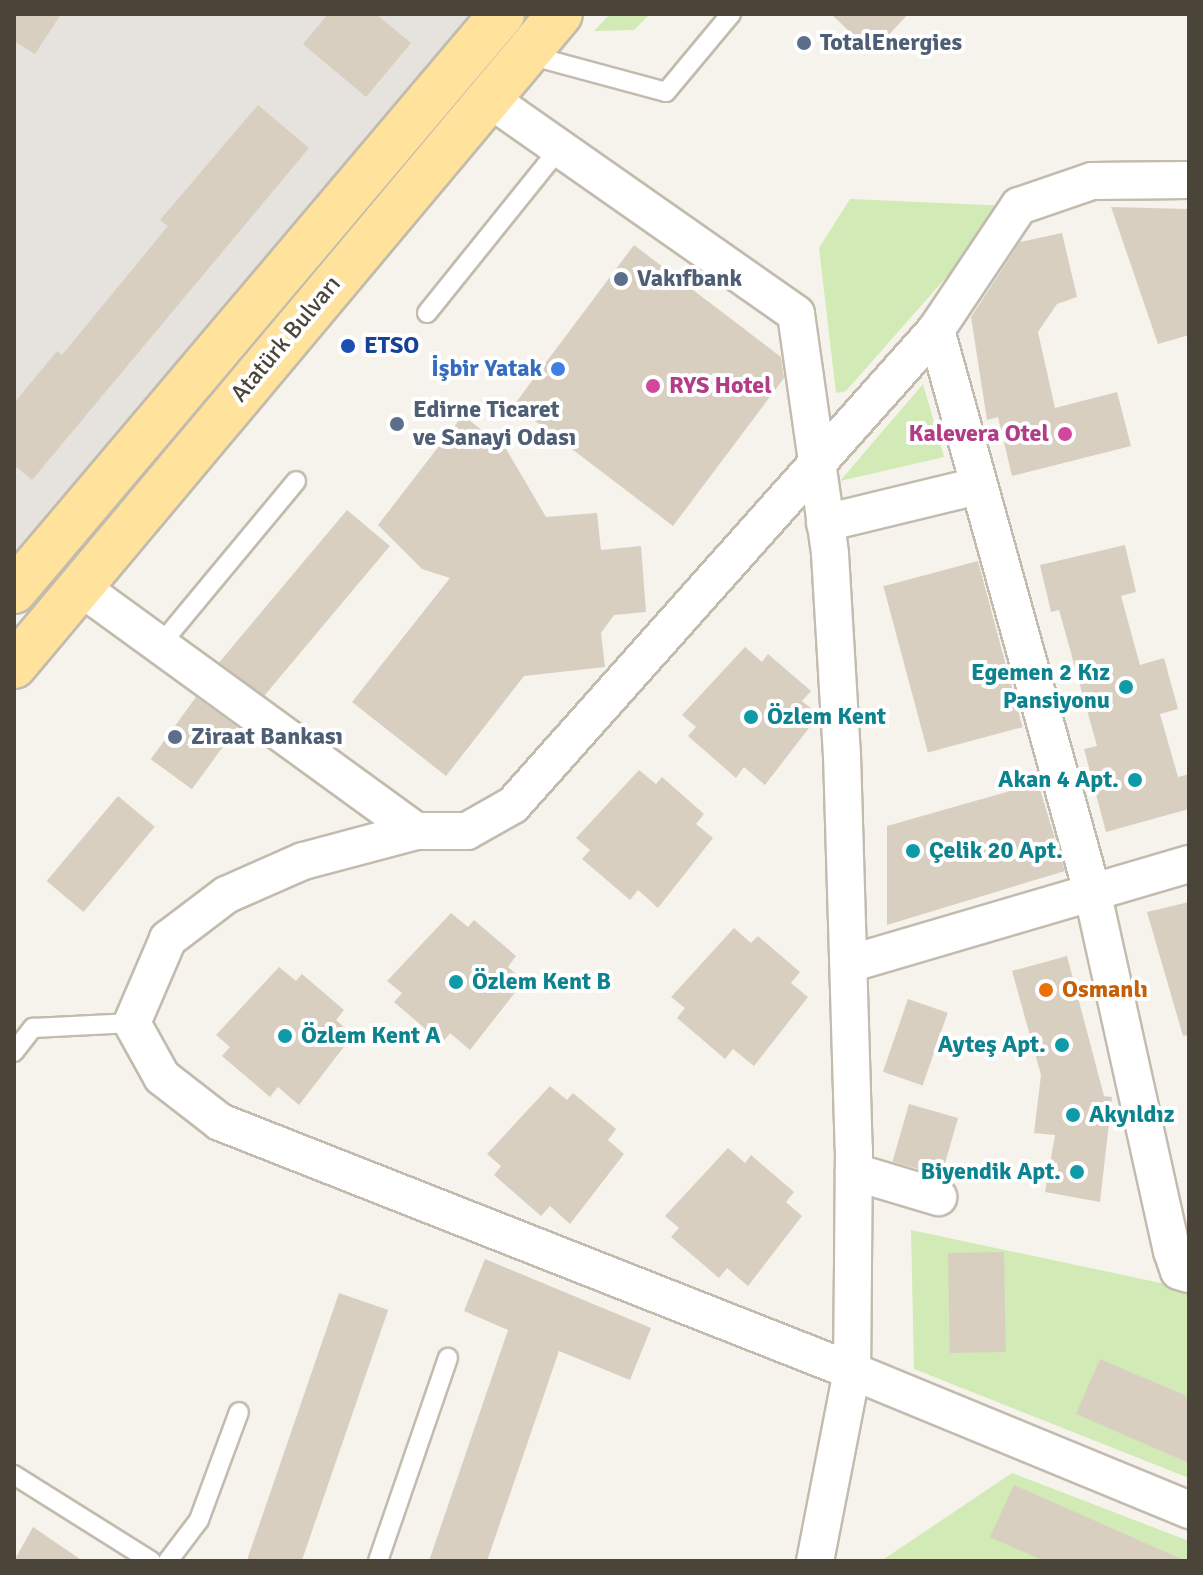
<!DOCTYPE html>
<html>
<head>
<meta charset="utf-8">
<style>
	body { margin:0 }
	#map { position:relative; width:1203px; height:1575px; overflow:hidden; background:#f6f3ec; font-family:Signika,sans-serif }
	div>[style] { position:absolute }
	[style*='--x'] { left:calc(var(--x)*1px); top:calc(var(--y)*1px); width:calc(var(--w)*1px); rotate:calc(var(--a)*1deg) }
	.industrial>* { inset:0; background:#e6e2dd }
	.green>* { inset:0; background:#d2eab5 }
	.building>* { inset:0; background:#d8cfc1; transform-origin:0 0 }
	.roads { filter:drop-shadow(2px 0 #c2bbae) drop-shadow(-2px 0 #c2bbae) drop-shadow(0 2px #c2bbae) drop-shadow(0 -2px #c2bbae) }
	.lane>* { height:18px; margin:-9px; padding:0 9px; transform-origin:9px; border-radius:9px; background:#fff }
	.street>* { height:36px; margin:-18px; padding:0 18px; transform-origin:18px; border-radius:18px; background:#fff }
	.primary>* { height:44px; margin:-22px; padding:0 22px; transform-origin:22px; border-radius:22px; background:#ffe39c }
	.dots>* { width:22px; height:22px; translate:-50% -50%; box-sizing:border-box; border:4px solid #fff; border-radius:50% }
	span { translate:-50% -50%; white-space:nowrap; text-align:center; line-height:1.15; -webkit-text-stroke:8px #fff; paint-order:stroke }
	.service-label { font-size:24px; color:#4e5e75; font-weight:700 }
	.left { translate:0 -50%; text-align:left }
	.street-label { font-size:24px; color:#4b4439 }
	.transit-label { font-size:24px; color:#164399; font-weight:700 }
	.shop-label { font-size:24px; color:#366cbe; font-weight:700 }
	.right { translate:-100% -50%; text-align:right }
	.hotel-label { font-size:24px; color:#b23c85; font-weight:700 }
	.culture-label { font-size:24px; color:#0d838f; font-weight:700 }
	.food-label { font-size:24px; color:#c56008; font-weight:700 }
	.frame { position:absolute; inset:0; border:16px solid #4b4439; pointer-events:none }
</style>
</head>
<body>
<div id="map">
	<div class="industrial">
		<i style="clip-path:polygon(14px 14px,474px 14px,14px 558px)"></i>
	</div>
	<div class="green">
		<i style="clip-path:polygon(610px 14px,650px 14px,634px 30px,594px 31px)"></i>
		<i style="clip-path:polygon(850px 199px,1009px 206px,846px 391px,836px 393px,819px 248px)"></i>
		<i style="clip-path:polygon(923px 384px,944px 457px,840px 481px)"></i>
		<i style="clip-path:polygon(911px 1230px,1189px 1289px,1189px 1478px,914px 1369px)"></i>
		<i style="clip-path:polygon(1012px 1473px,1189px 1541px,1189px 1561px,881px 1561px)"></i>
	</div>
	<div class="building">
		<i style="clip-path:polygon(14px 14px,61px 14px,35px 54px,14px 41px)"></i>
		<i style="clip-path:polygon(328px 14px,376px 14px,411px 43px,366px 97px,303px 44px)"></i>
		<i style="clip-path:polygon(831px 14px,908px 14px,872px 53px)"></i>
		<i style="clip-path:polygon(258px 105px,309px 148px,32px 480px,14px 465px,14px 403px,57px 351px,62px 355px,168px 226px,160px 220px)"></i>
		<i style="clip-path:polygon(1111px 207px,1189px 209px,1189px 335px,1158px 344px)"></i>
		<i style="clip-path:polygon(1062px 233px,1077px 297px,1057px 304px,1038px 332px,1055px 408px,1117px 392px,1131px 446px,1012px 476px,998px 417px,987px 420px,971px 317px,1020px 242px)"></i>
		<i style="clip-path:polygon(634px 245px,781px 357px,784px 378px,673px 526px,514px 405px)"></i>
		<i style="clip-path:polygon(463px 415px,490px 437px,495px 430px,546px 517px,597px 513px,601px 550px,641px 546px,646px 612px,614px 615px,601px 633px,605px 667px,524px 676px,446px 776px,352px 702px,450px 578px,422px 569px,378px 525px)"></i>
		<i style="left:347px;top:510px;width:56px;height:199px;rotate:40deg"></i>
		<i style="clip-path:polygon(1125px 545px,1136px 592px,1121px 596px,1140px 665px,1164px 658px,1178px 709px,1160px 714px,1178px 777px,1189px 774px,1189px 809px,1106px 832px,1084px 749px,1097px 746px,1059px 610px,1051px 612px,1040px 565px)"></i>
		<i style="left:978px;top:561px;width:172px;height:98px;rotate:75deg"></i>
		<i style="clip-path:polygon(745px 647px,762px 662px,768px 654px,811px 691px,802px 701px,819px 715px,765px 785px,744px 767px,736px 778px,688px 736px,696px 727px,682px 715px)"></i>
		<i style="left:196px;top:697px;width:51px;height:77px;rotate:36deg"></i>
		<i style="clip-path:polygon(639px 770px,656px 784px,662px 777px,704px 814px,696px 824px,713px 838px,658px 908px,638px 890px,630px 900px,582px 859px,590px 850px,576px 838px)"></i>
		<i style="clip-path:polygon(1038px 783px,1065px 871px,887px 925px,887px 826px)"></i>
		<i style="left:118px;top:796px;width:48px;height:111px;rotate:40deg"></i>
		<i style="clip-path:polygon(1189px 902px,1189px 1035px,1183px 1036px,1147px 912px)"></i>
		<i style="clip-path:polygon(451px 913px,468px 927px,474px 920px,516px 956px,508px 967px,524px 981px,470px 1050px,450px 1033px,442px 1043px,394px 1002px,402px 993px,387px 981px)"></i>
		<i style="clip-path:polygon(734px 928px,751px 943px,758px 936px,800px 972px,791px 983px,808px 997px,754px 1066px,733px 1049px,725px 1059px,677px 1018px,685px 1008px,671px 997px)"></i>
		<i style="clip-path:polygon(1067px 956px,1104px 1096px,1112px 1097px,1100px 1202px,1045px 1192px,1055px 1135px,1034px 1133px,1041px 1075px,1012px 971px)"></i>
		<i style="clip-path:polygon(279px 967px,296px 981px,302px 974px,344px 1010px,336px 1020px,353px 1035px,299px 1105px,278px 1087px,270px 1097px,222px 1056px,230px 1047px,216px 1035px)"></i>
		<i style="left:908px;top:999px;width:42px;height:77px;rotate:19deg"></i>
		<i style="clip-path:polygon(550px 1086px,567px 1100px,573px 1093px,616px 1129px,608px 1140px,624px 1154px,570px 1224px,550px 1206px,541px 1216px,494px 1175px,501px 1166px,487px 1154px)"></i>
		<i style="left:909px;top:1104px;width:51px;height:60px;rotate:16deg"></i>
		<i style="clip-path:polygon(728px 1148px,745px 1163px,751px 1155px,794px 1192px,786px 1202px,802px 1216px,748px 1286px,727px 1268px,719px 1278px,671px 1237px,679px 1228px,665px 1216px)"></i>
		<i style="left:1004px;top:1252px;width:100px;height:56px;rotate:89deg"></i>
		<i style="clip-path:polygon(485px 1259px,651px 1328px,630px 1380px,559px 1351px,487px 1561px,429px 1561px,508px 1330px,464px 1311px)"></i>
		<i style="left:339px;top:1293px;width:52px;height:283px;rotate:19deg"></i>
		<i style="clip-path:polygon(1100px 1359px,1189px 1397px,1189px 1463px,1076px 1414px)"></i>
		<i style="clip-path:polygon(1014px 1485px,1186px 1561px,1044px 1561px,990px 1537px)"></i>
		<i style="clip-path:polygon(33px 1527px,83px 1561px,14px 1561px)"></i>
	</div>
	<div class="roads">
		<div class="lane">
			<i style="--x:529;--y:55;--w:142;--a:15.1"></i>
			<i style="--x:666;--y:92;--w:102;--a:-50.2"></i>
			<i style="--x:427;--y:313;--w:211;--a:-51.2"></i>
			<i style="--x:160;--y:645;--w:213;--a:-50.3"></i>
			<i style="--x:14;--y:1052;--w:31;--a:-52"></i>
			<i style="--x:33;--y:1028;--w:99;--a:-2.9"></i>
			<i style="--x:14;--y:1475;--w:162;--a:32.1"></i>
			<i style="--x:168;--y:1561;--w:51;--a:-52.9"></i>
			<i style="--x:199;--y:1520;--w:115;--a:-69.7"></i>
			<i style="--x:378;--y:1561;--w:215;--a:-71"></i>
		</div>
		<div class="street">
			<i style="--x:488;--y:98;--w:376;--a:35"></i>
			<i style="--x:796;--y:314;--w:242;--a:81.9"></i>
			<i style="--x:830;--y:554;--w:201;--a:86.6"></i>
			<i style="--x:842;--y:755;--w:394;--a:88.3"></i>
			<i style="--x:854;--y:1149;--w:222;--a:90.5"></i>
			<i style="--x:852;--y:1371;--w:194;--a:101"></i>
			<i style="--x:1189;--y:180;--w:97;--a:179.4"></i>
			<i style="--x:1092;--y:181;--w:77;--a:161.1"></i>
			<i style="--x:1019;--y:206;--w:149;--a:123.8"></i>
			<i style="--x:936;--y:330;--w:636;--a:131.69"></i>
			<i style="--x:513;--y:805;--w:53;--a:150.5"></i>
			<i style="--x:467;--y:831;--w:51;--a:180"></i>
			<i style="--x:416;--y:831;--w:117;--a:165.1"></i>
			<i style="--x:303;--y:861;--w:84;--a:156.2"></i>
			<i style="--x:226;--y:895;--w:73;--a:142.8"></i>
			<i style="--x:168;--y:939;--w:91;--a:113.2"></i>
			<i style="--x:132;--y:1023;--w:62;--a:60.9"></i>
			<i style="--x:162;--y:1077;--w:73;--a:37.8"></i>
			<i style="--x:220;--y:1122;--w:679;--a:21.5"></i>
			<i style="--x:852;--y:1371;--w:365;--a:22.4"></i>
			<i style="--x:936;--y:330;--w:586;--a:74.47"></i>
			<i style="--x:1093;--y:895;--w:365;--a:77.5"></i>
			<i style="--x:1172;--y:1251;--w:21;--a:71"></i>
			<i style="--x:1179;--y:1271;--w:10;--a:17"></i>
			<i style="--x:825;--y:523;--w:157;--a:-13.6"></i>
			<i style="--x:80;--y:587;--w:415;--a:36"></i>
			<i style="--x:849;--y:964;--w:354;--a:-16.4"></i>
			<i style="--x:854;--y:1172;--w:88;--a:16.6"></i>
		</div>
		<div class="primary">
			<i style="--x:14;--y:591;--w:756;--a:-49.78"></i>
			<i style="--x:14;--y:666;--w:850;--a:-50.06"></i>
		</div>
	</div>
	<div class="dots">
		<i style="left:804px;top:43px;background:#5c6f8a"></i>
		<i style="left:621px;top:279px;background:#5c6f8a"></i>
		<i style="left:348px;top:346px;background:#1a4fb4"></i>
		<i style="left:558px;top:369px;background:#3f7fe0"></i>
		<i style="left:653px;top:386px;background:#d1479c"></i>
		<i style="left:397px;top:424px;background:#5c6f8a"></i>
		<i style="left:1065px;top:434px;background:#d1479c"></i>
		<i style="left:1126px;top:687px;background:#0f9aa8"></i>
		<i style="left:751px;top:717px;background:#0f9aa8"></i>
		<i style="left:175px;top:737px;background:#5c6f8a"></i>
		<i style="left:1135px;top:780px;background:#0f9aa8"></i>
		<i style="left:913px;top:851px;background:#0f9aa8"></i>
		<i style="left:456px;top:982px;background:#0f9aa8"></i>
		<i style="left:1046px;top:990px;background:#e8710a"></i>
		<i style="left:285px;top:1036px;background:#0f9aa8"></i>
		<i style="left:1062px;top:1045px;background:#0f9aa8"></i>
		<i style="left:1073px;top:1115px;background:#0f9aa8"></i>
		<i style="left:1077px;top:1172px;background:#0f9aa8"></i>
	</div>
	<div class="service-label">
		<span class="left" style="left:820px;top:43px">TotalEnergies</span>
		<span class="left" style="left:637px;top:279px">Vakıfbank</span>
		<span class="left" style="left:413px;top:424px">Edirne Ticaret<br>ve Sanayi Odası</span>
		<span class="left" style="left:191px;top:737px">Ziraat Bankası</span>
	</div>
	<div class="street-label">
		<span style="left:286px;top:339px;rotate:-50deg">Atatürk Bulvarı</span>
	</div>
	<div class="transit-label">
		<span class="left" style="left:364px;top:346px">ETSO</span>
	</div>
	<div class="shop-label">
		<span class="right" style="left:542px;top:369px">İşbir Yatak</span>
	</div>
	<div class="hotel-label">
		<span class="left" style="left:669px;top:386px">RYS Hotel</span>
		<span class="right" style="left:1049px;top:434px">Kalevera Otel</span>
	</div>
	<div class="culture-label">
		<span class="right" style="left:1110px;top:687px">Egemen 2 Kız<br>Pansiyonu</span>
		<span class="left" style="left:767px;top:717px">Özlem Kent</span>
		<span class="right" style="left:1119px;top:780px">Akan 4 Apt.</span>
		<span class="left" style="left:929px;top:851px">Çelik 20 Apt.</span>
		<span class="left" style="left:472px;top:982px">Özlem Kent B</span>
		<span class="left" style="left:301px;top:1036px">Özlem Kent A</span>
		<span class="right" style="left:1046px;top:1045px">Ayteş Apt.</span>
		<span class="left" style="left:1089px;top:1115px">Akyıldız</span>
		<span class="right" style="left:1061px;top:1172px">Biyendik Apt.</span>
	</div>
	<div class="food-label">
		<span class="left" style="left:1062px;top:990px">Osmanlı</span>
	</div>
	<div class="frame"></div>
</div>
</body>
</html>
